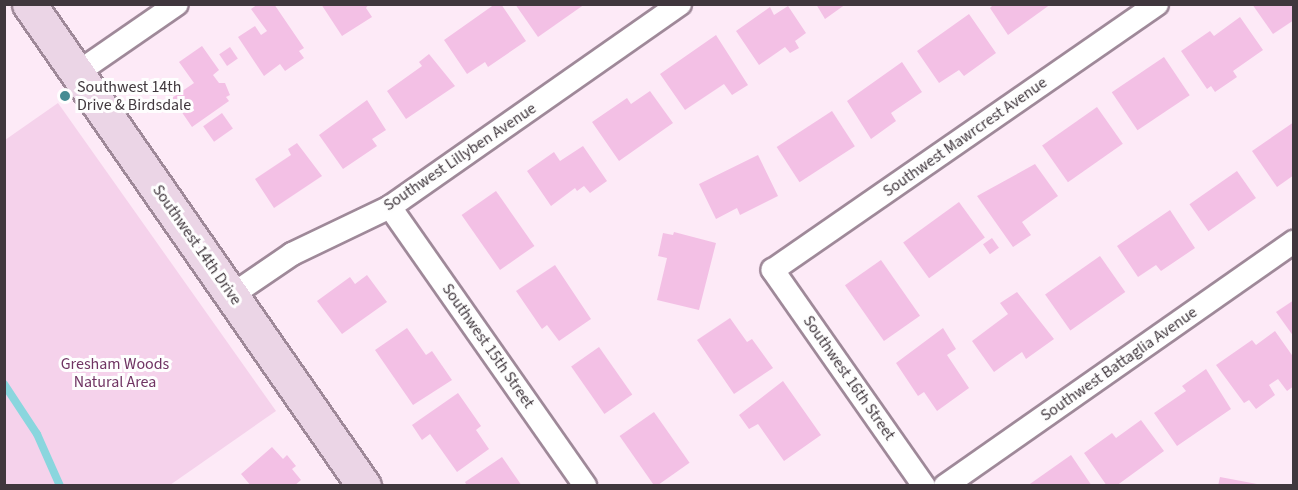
<!DOCTYPE html>
<html>
<head>
<meta charset="utf-8">
<style>
	body { margin:0 }
	#map { position:relative; width:1298px; height:490px; overflow:hidden; background:#fdeaf7; font-family:"Source Sans 3",sans-serif }
	div>[style] { position:absolute }
	[style*='--x'] { left:calc(var(--x)*1px); top:calc(var(--y)*1px); width:calc(var(--w)*1px); rotate:calc(var(--a)*1deg) }
	.green>* { inset:0; background:#f5d2eb }
	.stream>* { height:8px; margin:-4px; padding:0 4px; transform-origin:4px; border-radius:4px; background:#8ad6de }
	.building>* { inset:0; background:#f3c0e5; transform-origin:0 0 }
	.roads { filter:drop-shadow(2px 0 #9f8999) drop-shadow(-2px 0 #9f8999) drop-shadow(0 2px #9f8999) drop-shadow(0 -2px #9f8999) }
	.street>* { height:22px; margin:-11px; padding:0 11px; transform-origin:11px; border-radius:11px; background:#fff }
	.secondary>* { height:33px; margin:-16.5px; padding:0 16.5px; transform-origin:16.5px; border-radius:16.5px; background:#ebd5e6 }
	.dots>* { width:16px; height:16px; translate:-50% -50%; box-sizing:border-box; border:3px solid #fefefe; border-radius:50% }
	span { translate:-50% -50%; white-space:nowrap; text-align:center; line-height:1.15; -webkit-text-stroke:6px #fefefe; paint-order:stroke }
	.poi-label { font-size:16px; color:#40373d }
	.left { translate:0 -50%; text-align:left }
	.street-label { font-size:16px; color:#40373d }
	.park-label { font-size:16px; color:#703463 }
	.frame { position:absolute; inset:0; border:6px solid #40373d; pointer-events:none }
</style>
</head>
<body>
<div id="map">
	<div class="green">
		<i style="clip-path:polygon(58px 103px,276px 411px,170px 485px,5px 485px,5px 140px)"></i>
	</div>
	<div class="stream">
		<i style="--x:4;--y:384;--w:60;--a:56.6"></i>
		<i style="--x:37;--y:434;--w:57;--a:66.1"></i>
	</div>
	<div class="building">
		<i style="clip-path:polygon(258px 4px,274px 4px,304px 48px,299px 51px,304px 58px,285px 71px,280px 64px,264px 76px,238px 37px,255px 26px,261px 35px,267px 31px,251px 9px)"></i>
		<i style="clip-path:polygon(321px 4px,369px 4px,366px 8px,372px 17px,342px 36px)"></i>
		<i style="clip-path:polygon(495px 4px,501px 4px,526px 41px,488px 67px,485px 62px,467px 74px,444px 40px)"></i>
		<i style="clip-path:polygon(515px 4px,585px 4px,538px 37px)"></i>
		<i style="clip-path:polygon(816px 4px,846px 4px,825px 19px)"></i>
		<i style="clip-path:polygon(994px 4px,1051px 4px,1008px 35px,990px 8px)"></i>
		<i style="clip-path:polygon(1252px 4px,1294px 4px,1294px 20px,1273px 34px)"></i>
		<i style="clip-path:polygon(788px 6px,806px 33px,795px 41px,799px 48px,790px 53px,785px 47px,759px 65px,736px 31px,770px 7px,774px 15px)"></i>
		<i style="clip-path:polygon(969px 14px,996px 53px,964px 76px,959px 70px,939px 83px,917px 51px)"></i>
		<i style="clip-path:polygon(1240px 17px,1263px 50px,1233px 71px,1237px 77px,1215px 92px,1211px 86px,1207px 89px,1181px 51px,1210px 31px,1214px 36px)"></i>
		<i style="clip-path:polygon(716px 35px,748px 85px,732px 95px,724px 84px,685px 110px,660px 74px)"></i>
		<i style="clip-path:polygon(202px 46px,219px 70px,213px 75px,219px 83px,225px 83px,230px 95px,226px 97px,229px 101px,192px 127px,172px 98px,194px 83px,179px 62px)"></i>
		<i style="left:230px;top:47px;width:14px;height:13px;rotate:56deg"></i>
		<i style="clip-path:polygon(429px 54px,455px 86px,406px 119px,387px 91px,422px 66px,419px 62px)"></i>
		<i style="left:1164px;top:57px;width:46px;height:63px;rotate:56deg"></i>
		<i style="clip-path:polygon(902px 62px,922px 92px,891px 113px,896px 121px,871px 139px,847px 101px)"></i>
		<i style="clip-path:polygon(650px 91px,673px 123px,619px 161px,592px 122px,627px 98px,631px 104px)"></i>
		<i style="clip-path:polygon(367px 100px,386px 130px,372px 139px,377px 146px,343px 169px,319px 135px)"></i>
		<i style="left:1097px;top:107px;width:45px;height:67px;rotate:55deg"></i>
		<i style="left:832px;top:111px;width:42px;height:66px;rotate:57deg"></i>
		<i style="left:222px;top:113px;width:19px;height:23px;rotate:55deg"></i>
		<i style="clip-path:polygon(1294px 122px,1294px 175px,1277px 187px,1252px 151px)"></i>
		<i style="clip-path:polygon(297px 143px,322px 176px,274px 208px,255px 179px,291px 155px,288px 149px)"></i>
		<i style="clip-path:polygon(583px 146px,607px 181px,590px 193px,584px 186px,577px 191px,575px 188px,551px 206px,527px 171px,554px 152px,560px 161px)"></i>
		<i style="clip-path:polygon(758px 155px,778px 196px,740px 215px,737px 208px,716px 219px,699px 184px)"></i>
		<i style="clip-path:polygon(1035px 164px,1058px 196px,1022px 222px,1031px 235px,1013px 247px,977px 196px)"></i>
		<i style="left:1237px;top:171px;width:33px;height:58px;rotate:55deg"></i>
		<i style="left:496px;top:191px;width:67px;height:42px;rotate:55deg"></i>
		<i style="left:959px;top:202px;width:44px;height:69px;rotate:54deg"></i>
		<i style="clip-path:polygon(1170px 210px,1195px 248px,1161px 271px,1156px 265px,1138px 277px,1117px 246px)"></i>
		<i style="clip-path:polygon(674px 232px,716px 243px,699px 310px,657px 300px,667px 258px,658px 256px,663px 233px,673px 235px)"></i>
		<i style="left:992px;top:238px;width:12px;height:11px;rotate:55deg"></i>
		<i style="left:1100px;top:256px;width:44px;height:67px;rotate:55deg"></i>
		<i style="left:881px;top:260px;width:68px;height:44px;rotate:55deg"></i>
		<i style="clip-path:polygon(555px 265px,591px 319px,559px 341px,547px 325px,542px 329px,516px 291px)"></i>
		<i style="clip-path:polygon(367px 275px,387px 302px,342px 334px,317px 301px,350px 277px,355px 284px)"></i>
		<i style="clip-path:polygon(1017px 292px,1054px 339px,1026px 359px,1022px 352px,994px 372px,972px 341px,1008px 314px,1000px 303px)"></i>
		<i style="clip-path:polygon(1294px 300px,1294px 337px,1276px 312px)"></i>
		<i style="clip-path:polygon(730px 318px,747px 342px,752px 339px,773px 368px,734px 394px,697px 340px)"></i>
		<i style="clip-path:polygon(407px 328px,426px 355px,432px 351px,452px 380px,413px 405px,375px 350px)"></i>
		<i style="clip-path:polygon(943px 328px,956px 349px,947px 355px,969px 388px,937px 411px,924px 392px,918px 396px,896px 363px)"></i>
		<i style="clip-path:polygon(1275px 331px,1294px 358px,1294px 386px,1287px 391px,1278px 379px,1269px 385px,1275px 395px,1256px 409px,1249px 400px,1244px 403px,1216px 365px,1252px 340px,1256px 345px)"></i>
		<i style="left:599px;top:347px;width:58px;height:34px;rotate:55deg"></i>
		<i style="clip-path:polygon(1206px 369px,1231px 409px,1177px 446px,1154px 413px,1186px 391px,1182px 386px)"></i>
		<i style="clip-path:polygon(783px 381px,821px 435px,784px 461px,758px 424px,749px 429px,739px 415px)"></i>
		<i style="clip-path:polygon(458px 393px,481px 426px,476px 430px,489px 449px,457px 472px,430px 434px,422px 440px,412px 425px)"></i>
		<i style="left:654px;top:412px;width:62px;height:42px;rotate:55deg"></i>
		<i style="clip-path:polygon(1141px 420px,1164px 451px,1116px 486px,1107px 486px,1084px 453px,1112px 433px,1116px 438px)"></i>
		<i style="clip-path:polygon(272px 447px,283px 459px,287px 455px,296px 466px,292px 469px,301px 480px,294px 486px,251px 486px,241px 474px)"></i>
		<i style="clip-path:polygon(1071px 455px,1092px 486px,1027px 486px)"></i>
		<i style="clip-path:polygon(502px 457px,522px 486px,467px 486px,465px 482px)"></i>
		<i style="clip-path:polygon(1220px 477px,1257px 484px,1257px 486px,1218px 486px)"></i>
	</div>
	<div class="roads">
		<div class="street">
			<i style="--x:77;--y:73;--w:121;--a:-34.6"></i>
			<i style="--x:390;--y:207;--w:340;--a:55"></i>
			<i style="--x:232;--y:295;--w:73;--a:-34.3"></i>
			<i style="--x:292;--y:254;--w:109;--a:-25.6"></i>
			<i style="--x:390;--y:207;--w:354;--a:-35"></i>
			<i style="--x:924;--y:486;--w:264;--a:-125"></i>
			<i style="--x:773;--y:270;--w:467;--a:-34.7"></i>
			<i style="--x:945;--y:486;--w:426;--a:-35"></i>
		</div>
		<div class="secondary">
			<i style="--x:29;--y:4;--w:587;--a:55.2"></i>
		</div>
	</div>
	<div class="dots">
		<i style="left:65px;top:96px;background:#458c93"></i>
	</div>
	<div class="poi-label">
		<span class="left" style="left:77px;top:96px">Southwest 14th<br>Drive &amp; Birdsdale</span>
	</div>
	<div class="street-label">
		<span style="left:965px;top:137px;rotate:-35deg">Southwest Mawrcrest Avenue</span>
		<span style="left:460px;top:157px;rotate:-34deg">Southwest Lillyben Avenue</span>
		<span style="left:197px;top:245px;rotate:55deg">Southwest 14th Drive</span>
		<span style="left:488px;top:346px;rotate:55deg">Southwest 15th Street</span>
		<span style="left:1119px;top:364px;rotate:-35deg">Southwest Battaglia Avenue</span>
		<span style="left:849px;top:378px;rotate:55deg">Southwest 16th Street</span>
	</div>
	<div class="park-label">
		<span style="left:115px;top:373px">Gresham Woods<br>Natural Area</span>
	</div>
	<div class="frame"></div>
</div>
</body>
</html>
